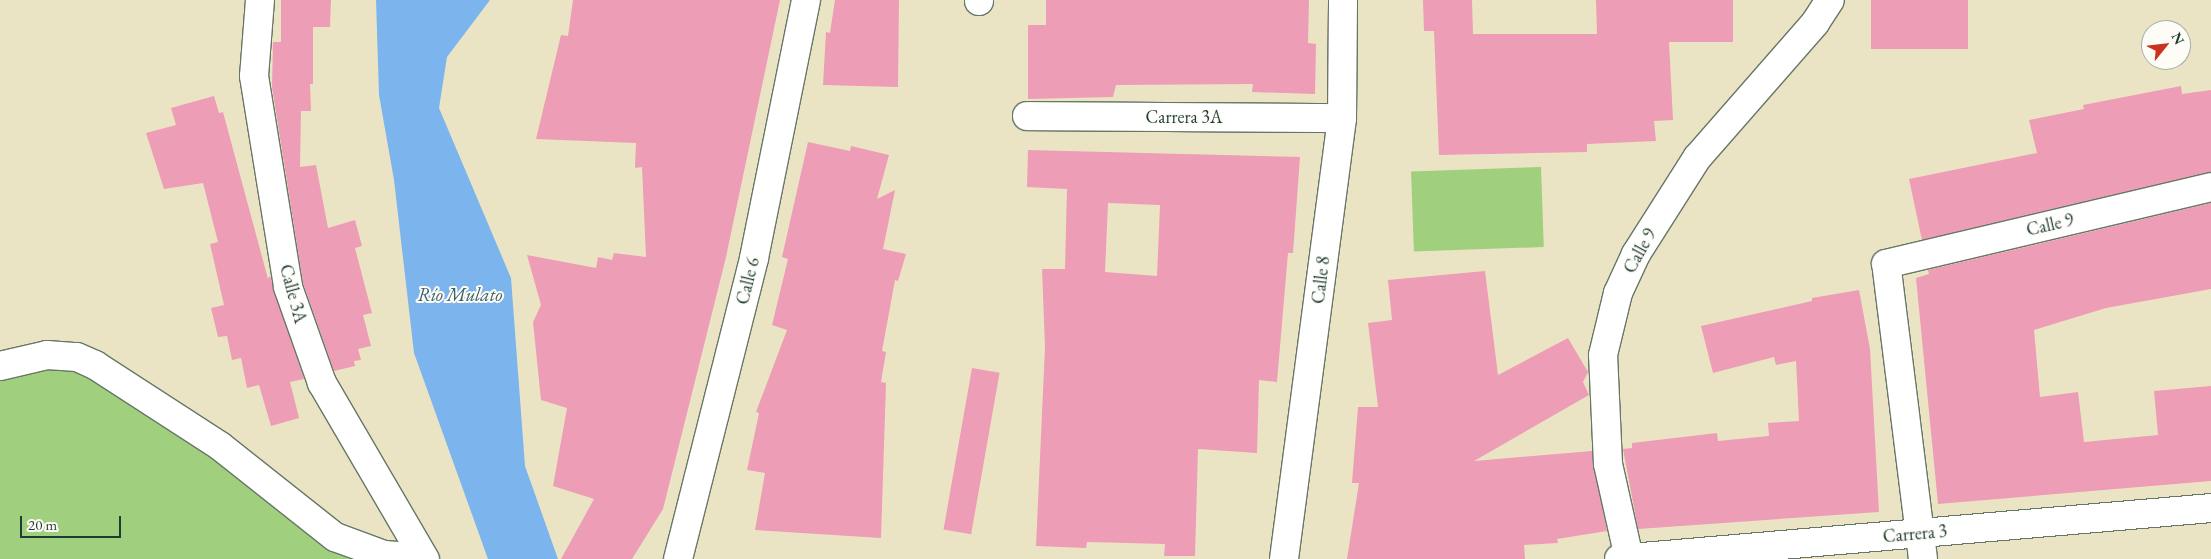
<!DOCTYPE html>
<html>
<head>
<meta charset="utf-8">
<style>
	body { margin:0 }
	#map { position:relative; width:2211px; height:559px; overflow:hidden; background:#ebe4c4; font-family:"EB Garamond",serif }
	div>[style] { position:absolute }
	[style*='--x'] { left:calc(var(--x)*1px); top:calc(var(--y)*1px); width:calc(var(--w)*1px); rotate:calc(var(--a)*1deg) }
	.green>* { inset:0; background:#a0cf7d; transform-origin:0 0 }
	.water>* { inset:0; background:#7cb5ed }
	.building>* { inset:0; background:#ed9db6; transform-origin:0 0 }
	.roads { filter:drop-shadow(1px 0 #676) drop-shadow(-1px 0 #676) drop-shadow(0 1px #676) drop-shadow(0 -1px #676) }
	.minor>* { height:28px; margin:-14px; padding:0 14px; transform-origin:14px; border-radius:14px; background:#fff }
	.major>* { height:28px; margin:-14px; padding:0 14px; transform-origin:14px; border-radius:14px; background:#fff }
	span { translate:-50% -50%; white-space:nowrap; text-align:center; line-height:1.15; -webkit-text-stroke:4px #fdfcf7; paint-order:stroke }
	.street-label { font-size:18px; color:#1f3d34 }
	.water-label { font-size:19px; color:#3b616c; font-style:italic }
	.north { position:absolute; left:2141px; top:20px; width:50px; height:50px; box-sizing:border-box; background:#fdfcf7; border:1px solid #a4b0a9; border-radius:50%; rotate:61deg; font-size:14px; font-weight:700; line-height:20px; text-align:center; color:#1f3d34 }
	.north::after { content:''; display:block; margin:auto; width:18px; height:22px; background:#c8321e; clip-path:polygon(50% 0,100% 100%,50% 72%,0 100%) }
	.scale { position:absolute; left:20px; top:516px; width:101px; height:22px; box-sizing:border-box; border:2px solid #1f3d34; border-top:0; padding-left:6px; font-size:15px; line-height:18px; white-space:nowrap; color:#1f3d34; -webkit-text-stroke:4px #fdfcf7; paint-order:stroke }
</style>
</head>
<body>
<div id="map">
	<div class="green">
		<i style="left:1541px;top:167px;width:80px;height:130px;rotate:88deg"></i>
		<i style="clip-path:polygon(77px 357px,335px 537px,425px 559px,0 559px,0 366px)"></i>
	</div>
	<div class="water">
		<i style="clip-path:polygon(376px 0,490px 0,447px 57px,439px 108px,511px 278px,525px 466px,558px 559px,488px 559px,414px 353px,394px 180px,379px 95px)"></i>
	</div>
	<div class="building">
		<i style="clip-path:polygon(281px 0,331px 0,330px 27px,313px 27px,313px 84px,310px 84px,311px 111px,301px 111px,300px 167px,316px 165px,328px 228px,355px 220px,362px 246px,355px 248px,372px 313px,363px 315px,371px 346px,358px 349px,361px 360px,354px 361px,355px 366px,334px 371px,303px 283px,272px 87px,273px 42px,281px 42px)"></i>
		<i style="clip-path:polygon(573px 0,780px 0,726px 257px,663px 509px,632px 559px,561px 559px,594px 499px,553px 486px,567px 408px,541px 400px,533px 322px,541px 305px,527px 255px,596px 268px,598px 257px,612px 260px,614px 253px,646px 257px,642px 167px,635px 168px,636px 143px,536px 139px,561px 35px,568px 36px)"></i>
		<i style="clip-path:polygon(835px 0,899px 0,898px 87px,823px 85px,826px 32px,830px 33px)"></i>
		<i style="clip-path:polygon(1046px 0,1309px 0,1308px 43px,1316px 44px,1315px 94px,1252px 92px,1253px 84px,1116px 85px,1113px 97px,1028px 99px,1028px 25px,1046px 25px)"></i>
		<i style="clip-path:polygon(1423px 0,1472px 0,1473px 34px,1597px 34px,1596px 0,1733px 0,1733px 42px,1669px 42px,1673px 120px,1654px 121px,1656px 141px,1587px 144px,1587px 152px,1439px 155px,1434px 31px,1424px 31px)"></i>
		<i style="left:1871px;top:0;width:97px;height:49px"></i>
		<i style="clip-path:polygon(2181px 86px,2182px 94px,2211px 90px,2211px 172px,1922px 240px,1909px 179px,2037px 153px,2029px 120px,2084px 109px,2083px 105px)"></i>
		<i style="clip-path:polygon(214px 96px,219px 113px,223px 112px,268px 279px,270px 276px,304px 379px,290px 382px,299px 418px,271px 426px,259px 385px,247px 388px,241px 358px,232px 360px,227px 336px,218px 337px,211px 308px,224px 305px,210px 244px,218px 242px,203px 183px,164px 189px,146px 133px,176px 125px,171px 108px)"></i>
		<i style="clip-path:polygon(808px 142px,850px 151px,851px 146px,889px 155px,877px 199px,895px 190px,883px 249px,906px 254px,898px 281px,895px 280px,882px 351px,886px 352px,881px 382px,886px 383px,881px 538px,755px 530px,765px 473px,747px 470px,759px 413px,756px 412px,787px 330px,772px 325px,788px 259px,782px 257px)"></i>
		<i style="clip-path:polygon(evenodd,1028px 150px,1300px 157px,1293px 253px,1288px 253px,1277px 382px,1259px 380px,1257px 453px,1198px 449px,1195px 556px,1164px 556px,1165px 544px,1087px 542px,1086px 548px,1036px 546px,1045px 347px,1042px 269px,1065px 269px,1067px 189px,1027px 187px,1028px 150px,1108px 203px,1160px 205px,1157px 276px,1105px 272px,1108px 203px)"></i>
		<i style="clip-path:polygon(2211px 203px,2211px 289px,2106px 308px,2034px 330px,2040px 397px,2078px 392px,2084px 442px,2158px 435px,2154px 391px,2211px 386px,2211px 481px,1938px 504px,1916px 278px,1929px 274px,1928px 270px)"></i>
		<i style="clip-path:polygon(1485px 271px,1498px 375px,1568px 338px,1588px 372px,1583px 382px,1589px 395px,1474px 461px,1592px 451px,1607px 531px,1557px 539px,1558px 543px,1524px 545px,1525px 559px,1347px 559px,1359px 483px,1352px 483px,1358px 407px,1378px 407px,1368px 323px,1392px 320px,1388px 280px)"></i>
		<i style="clip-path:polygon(1859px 290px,1870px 349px,1879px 512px,1638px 529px,1623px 449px,1632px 448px,1632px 443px,1717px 433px,1718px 441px,1769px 436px,1768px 423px,1799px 421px,1796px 361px,1776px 365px,1774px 357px,1713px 373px,1701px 326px,1812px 301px,1812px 298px)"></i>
		<i style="left:972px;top:368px;width:28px;height:164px;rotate:10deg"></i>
	</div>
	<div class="roads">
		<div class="minor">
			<i style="--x:260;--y:0;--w:76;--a:94.5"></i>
			<i style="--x:254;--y:76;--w:214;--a:80.8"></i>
			<i style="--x:288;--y:287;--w:102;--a:70.5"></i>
			<i style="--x:322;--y:383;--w:204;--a:59.7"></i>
			<i style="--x:979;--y:1;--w:1;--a:-90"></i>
			<i style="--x:1027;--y:116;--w:315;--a:0.4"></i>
			<i style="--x:0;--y:366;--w:48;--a:-13.2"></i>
			<i style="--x:47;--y:355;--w:30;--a:4"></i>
			<i style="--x:77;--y:357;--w:20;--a:24"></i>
			<i style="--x:95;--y:365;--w:149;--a:32.9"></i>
			<i style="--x:220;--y:446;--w:147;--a:38.4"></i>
			<i style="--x:335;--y:537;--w:52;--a:20.2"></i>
			<i style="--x:384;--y:555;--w:40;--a:4.3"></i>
			<i style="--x:1629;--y:558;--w:96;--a:-102.6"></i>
			<i style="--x:1608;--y:464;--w:109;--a:-92.6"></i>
			<i style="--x:1603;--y:355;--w:64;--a:-76.4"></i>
			<i style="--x:1618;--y:293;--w:43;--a:-65.2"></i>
			<i style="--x:1636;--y:254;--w:114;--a:-57.6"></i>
			<i style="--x:1697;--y:158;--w:179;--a:-48.8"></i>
			<i style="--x:1815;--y:23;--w:27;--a:-57"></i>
			<i style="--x:678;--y:559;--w:310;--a:-75.8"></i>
			<i style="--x:754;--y:258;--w:263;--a:-78.6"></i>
			<i style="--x:1619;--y:559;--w:594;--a:-4.92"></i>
			<i style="--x:1923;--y:559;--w:297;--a:-97.1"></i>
			<i style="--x:1886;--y:264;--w:334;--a:-13.3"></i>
		</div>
		<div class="major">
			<i style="--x:1284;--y:559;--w:445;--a:-82.5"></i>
			<i style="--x:1342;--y:118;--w:118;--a:-89.5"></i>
		</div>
	</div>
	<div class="street-label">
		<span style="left:1184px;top:117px">Carrera 3A</span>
		<span style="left:2050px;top:225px;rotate:-13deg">Calle 9</span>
		<span style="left:1640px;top:251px;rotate:-61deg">Calle 9</span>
		<span style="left:1321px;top:280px;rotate:-83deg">Calle 8</span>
		<span style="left:748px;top:281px;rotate:-76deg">Calle 6</span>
		<span style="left:293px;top:294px;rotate:75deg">Calle 3A</span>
		<span style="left:1915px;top:534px;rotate:-5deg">Carrera 3</span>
	</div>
	<div class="water-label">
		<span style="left:460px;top:295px">Río Mulato</span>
	</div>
	<div class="north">N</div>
	<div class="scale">20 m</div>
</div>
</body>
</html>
